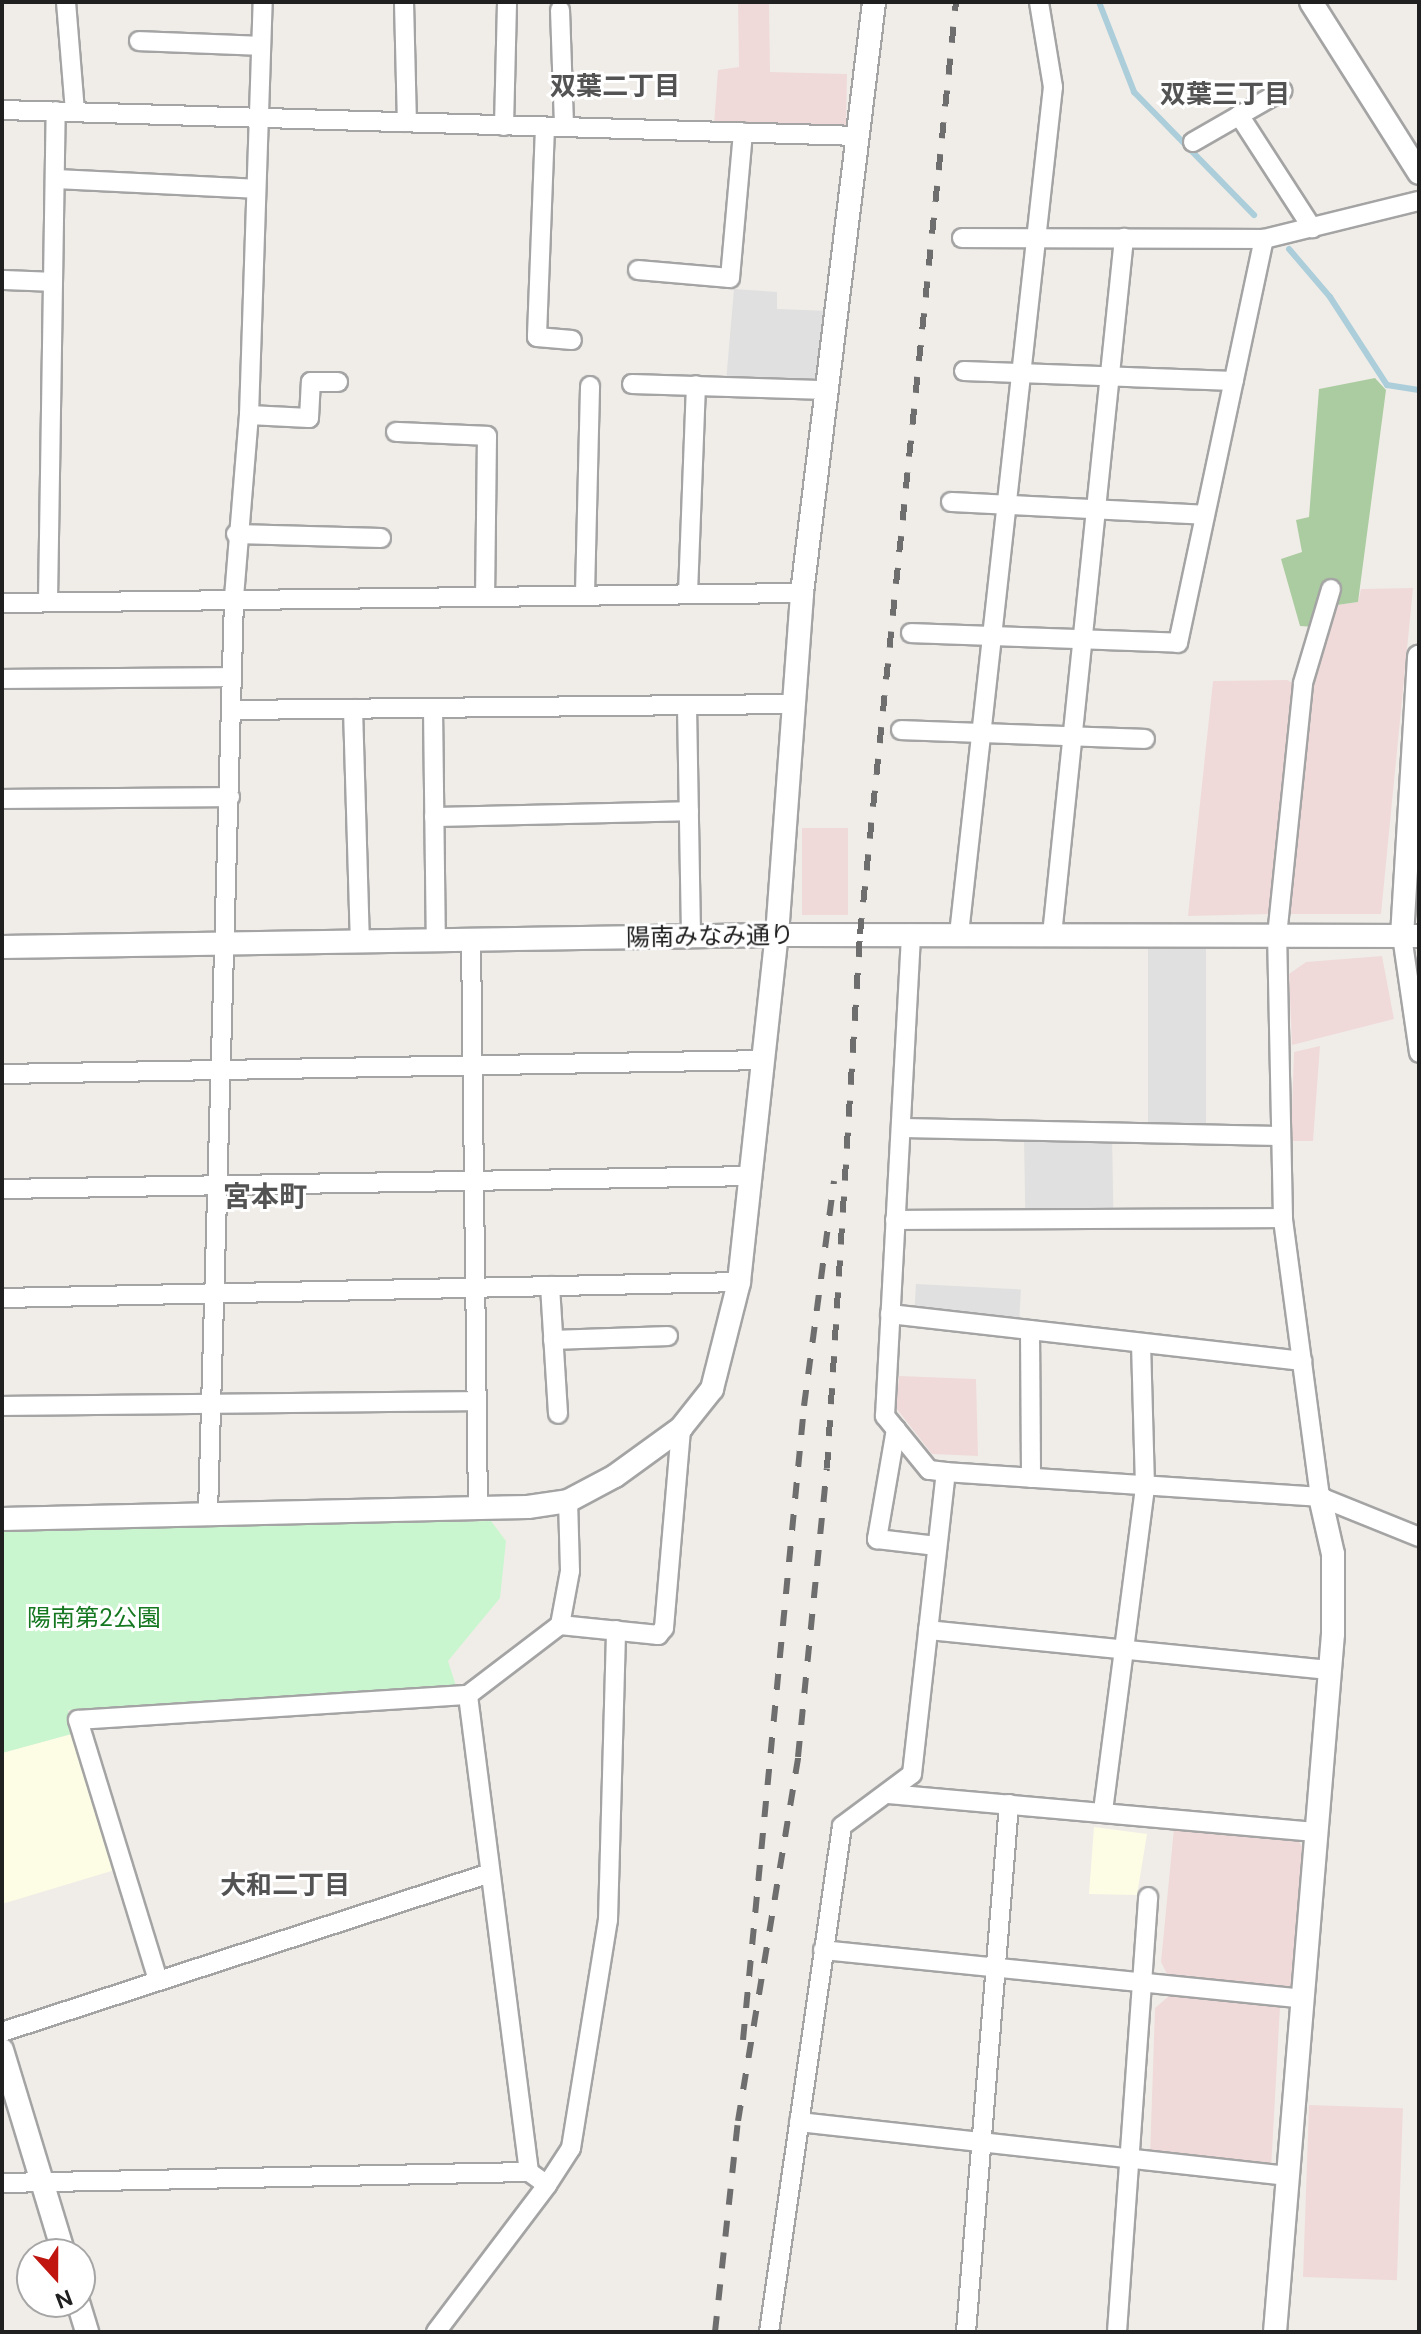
<!DOCTYPE html>
<html>
<head>
<meta charset="utf-8">
<style>
	body { margin:0 }
	#map { position:relative; width:1421px; height:2334px; overflow:hidden; background:#f0ede8; font-family:"DM Sans","Noto Sans JP",sans-serif }
	div>[style] { position:absolute }
	[style*='--x'] { left:calc(var(--x)*1px); top:calc(var(--y)*1px); width:calc(var(--w)*1px); rotate:calc(var(--a)*1deg) }
	.commercial>* { inset:0; background:#efdad9; transform-origin:0 0 }
	.education>* { inset:0; background:#fcfde4 }
	.forest>* { inset:0; background:#abcca0 }
	.park>* { inset:0; background:#c9f6ce }
	.parking>* { inset:0; background:#e0e0e0; transform-origin:0 0 }
	.stream>* { height:6px; margin:-3px; padding:0 3px; transform-origin:3px; border-radius:3px; background:#acceda }
	.roads { filter:drop-shadow(2px 0 #a4a4a4) drop-shadow(-2px 0 #a4a4a4) drop-shadow(0 2px #a4a4a4) drop-shadow(0 -2px #a4a4a4) }
	.minor>* { height:18px; margin:-9px; padding:0 9px; transform-origin:9px; border-radius:9px; background:#fff }
	.tertiary>* { height:22px; margin:-11px; padding:0 11px; transform-origin:11px; border-radius:11px; background:#fff }
	.rail>* { height:6px; margin-top:-3px; transform-origin:0; background:repeating-linear-gradient(90deg,#6e6e6e 0 16px,transparent 0 32px) }
	span { translate:-50% -50%; white-space:nowrap; text-align:center; line-height:1.15; -webkit-text-stroke:6px #fff; paint-order:stroke }
	.street-label { font-size:24px; color:#202020 }
	.park-label { font-size:24px; color:#157820 }
	.neighbourhood-label { font-size:26px; color:#535353; font-weight:700 }
	.quarter-label { font-size:28px; color:#535353; font-weight:700 }
	.frame { position:absolute; inset:0; border:4px solid #202020; pointer-events:none }
	.north { position:absolute; left:16px; top:2238px; width:80px; height:80px; box-sizing:border-box; background:#fff; border:2px solid #a6a6a6; border-radius:50%; rotate:159deg; font-size:22px; font-weight:700; line-height:32px; text-align:center; color:#202020 }
	.north::after { content:''; display:block; margin:auto; width:28px; height:36px; background:#c11510; clip-path:polygon(50% 0,100% 100%,50% 72%,0 100%) }
</style>
</head>
<body>
<div id="map">
	<div class="commercial">
		<i style="clip-path:polygon(738px 2px,769px 4px,770px 72px,847px 74px,846px 127px,714px 124px,718px 70px,739px 67px)"></i>
		<i style="clip-path:polygon(1413px 588px,1381px 914px,1287px 914px,1310px 684px,1337px 605px,1358px 602px,1361px 589px)"></i>
		<i style="clip-path:polygon(1287px 680px,1297px 685px,1271px 914px,1188px 916px,1213px 681px)"></i>
		<i style="left:802px;top:828px;width:46px;height:87px"></i>
		<i style="clip-path:polygon(1382px 956px,1394px 1019px,1292px 1045px,1289px 974px,1306px 962px)"></i>
		<i style="clip-path:polygon(1320px 1046px,1313px 1141px,1291px 1141px,1294px 1052px)"></i>
		<i style="clip-path:polygon(899px 1376px,976px 1379px,978px 1456px,932px 1454px,896px 1408px)"></i>
		<i style="clip-path:polygon(1174px 1828px,1298px 1840px,1306px 1853px,1294px 1989px,1169px 1978px,1161px 1962px)"></i>
		<i style="clip-path:polygon(1169px 1996px,1280px 2007px,1271px 2170px,1150px 2157px,1155px 2008px)"></i>
		<i style="left:1309px;top:2105px;width:94px;height:172px;rotate:2deg"></i>
	</div>
	<div class="education">
		<i style="clip-path:polygon(75px 1733px,118px 1869px,2px 1904px,2px 1753px)"></i>
		<i style="clip-path:polygon(1094px 1827px,1147px 1834px,1137px 1895px,1089px 1894px)"></i>
	</div>
	<div class="forest">
		<i style="clip-path:polygon(1375px 378px,1386px 390px,1358px 602px,1337px 605px,1329px 628px,1300px 626px,1281px 559px,1302px 552px,1296px 520px,1309px 517px,1319px 389px)"></i>
	</div>
	<div class="park">
		<i style="clip-path:polygon(491px 1521px,506px 1541px,500px 1598px,448px 1661px,456px 1686px,68px 1710px,75px 1733px,2px 1753px,2px 1530px)"></i>
	</div>
	<div class="parking">
		<i style="clip-path:polygon(734px 289px,777px 292px,777px 309px,828px 311px,823px 381px,726px 382px)"></i>
		<i style="left:1206px;top:949px;width:174px;height:58px;rotate:90deg"></i>
		<i style="left:1112px;top:1135px;width:74px;height:88px;rotate:89deg"></i>
		<i style="left:916px;top:1284px;width:105px;height:30px;rotate:3deg"></i>
	</div>
	<div class="stream">
		<i style="--x:1099;--y:2;--w:97;--a:68.7"></i>
		<i style="--x:1134;--y:92;--w:172;--a:45.7"></i>
		<i style="--x:1289;--y:249;--w:63;--a:49.5"></i>
		<i style="--x:1330;--y:297;--w:105;--a:57.1"></i>
		<i style="--x:1387;--y:385;--w:32;--a:9"></i>
	</div>
	<div class="roads">
		<div class="minor">
			<i style="--x:66;--y:2;--w:110;--a:85.3"></i>
			<i style="--x:404;--y:2;--w:120;--a:88.6"></i>
			<i style="--x:560;--y:10;--w:117;--a:88"></i>
			<i style="--x:139;--y:41;--w:122;--a:2.3"></i>
			<i style="--x:2;--y:110;--w:856;--a:1.74"></i>
			<i style="--x:1239;--y:115;--w:135;--a:57.1"></i>
			<i style="--x:504;--y:126;--w:124;--a:-88.6"></i>
			<i style="--x:545;--y:127;--w:210;--a:92.2"></i>
			<i style="--x:537;--y:337;--w:35;--a:5"></i>
			<i style="--x:1193;--y:142;--w:103;--a:-29.8"></i>
			<i style="--x:55;--y:179;--w:201;--a:2.8"></i>
			<i style="--x:962;--y:238;--w:302;--a:0.2"></i>
			<i style="--x:1264;--y:239;--w:160;--a:-13.8"></i>
			<i style="--x:638;--y:270;--w:92;--a:5"></i>
			<i style="--x:730;--y:278;--w:146;--a:-84.9"></i>
			<i style="--x:2;--y:280;--w:51;--a:2.2"></i>
			<i style="--x:964;--y:371;--w:270;--a:2.1"></i>
			<i style="--x:632;--y:384;--w:195;--a:1.8"></i>
			<i style="--x:249;--y:415;--w:60;--a:2.9"></i>
			<i style="--x:309;--y:418;--w:36;--a:-87"></i>
			<i style="--x:311;--y:382;--w:27;--a:0"></i>
			<i style="--x:396;--y:432;--w:91;--a:2.5"></i>
			<i style="--x:487;--y:436;--w:157;--a:90.7"></i>
			<i style="--x:951;--y:502;--w:254;--a:2.9"></i>
			<i style="--x:236;--y:534;--w:145;--a:1.6"></i>
			<i style="--x:585;--y:593;--w:207;--a:-88.6"></i>
			<i style="--x:688;--y:593;--w:208;--a:-87.8"></i>
			<i style="--x:48;--y:601;--w:490;--a:-89.1"></i>
			<i style="--x:2;--y:603;--w:800;--a:-0.72"></i>
			<i style="--x:911;--y:633;--w:267;--a:2.1"></i>
			<i style="--x:1178;--y:643;--w:413;--a:-78"></i>
			<i style="--x:2;--y:679;--w:230;--a:-0.5"></i>
			<i style="--x:687;--y:706;--w:230;--a:89"></i>
			<i style="--x:433;--y:708;--w:232;--a:89.3"></i>
			<i style="--x:353;--y:709;--w:232;--a:88.3"></i>
			<i style="--x:231;--y:710;--w:563;--a:-0.61"></i>
			<i style="--x:901;--y:730;--w:244;--a:2.1"></i>
			<i style="--x:2;--y:799;--w:228;--a:-0.5"></i>
			<i style="--x:434;--y:817;--w:255;--a:-1.3"></i>
			<i style="--x:959;--y:934;--w:852;--a:-83.67"></i>
			<i style="--x:1053;--y:87;--w:86;--a:-99.4"></i>
			<i style="--x:1052;--y:935;--w:701;--a:-84.1"></i>
			<i style="--x:1402;--y:936;--w:118;--a:81.7"></i>
			<i style="--x:471;--y:939;--w:569;--a:89.3"></i>
			<i style="--x:2;--y:1074;--w:761;--a:-1.05"></i>
			<i style="--x:901;--y:1128;--w:380;--a:1.2"></i>
			<i style="--x:2;--y:1189;--w:749;--a:-0.99"></i>
			<i style="--x:895;--y:1220;--w:388;--a:-0.3"></i>
			<i style="--x:550;--y:1286;--w:128;--a:86.4"></i>
			<i style="--x:2;--y:1298;--w:737;--a:-1.24"></i>
			<i style="--x:890;--y:1314;--w:415;--a:6.5"></i>
			<i style="--x:1030;--y:1330;--w:148;--a:89.6"></i>
			<i style="--x:553;--y:1340;--w:115;--a:-2"></i>
			<i style="--x:2;--y:1406;--w:475;--a:-0.6"></i>
			<i style="--x:896;--y:1429;--w:112;--a:99.8"></i>
			<i style="--x:877;--y:1539;--w:60;--a:6.7"></i>
			<i style="--x:946;--y:1472;--w:375;--a:3.8"></i>
			<i style="--x:1320;--y:1497;--w:107;--a:22"></i>
			<i style="--x:1320;--y:1497;--w:281;--a:-97.6"></i>
			<i style="--x:1283;--y:1218;--w:282;--a:-91.2"></i>
			<i style="--x:1277;--y:936;--w:254;--a:-84.1"></i>
			<i style="--x:1303;--y:683;--w:98;--a:-73.4"></i>
			<i style="--x:208;--y:1513;--w:916;--a:-88.37"></i>
			<i style="--x:234;--y:597;--w:183;--a:-85.3"></i>
			<i style="--x:249;--y:415;--w:413;--a:-88.1"></i>
			<i style="--x:560;--y:1625;--w:99;--a:5.8"></i>
			<i style="--x:658;--y:1635;--w:9;--a:-49"></i>
			<i style="--x:664;--y:1628;--w:201;--a:-85.1"></i>
			<i style="--x:928;--y:1630;--w:404;--a:5.7"></i>
			<i style="--x:889;--y:1794;--w:430;--a:5.1"></i>
			<i style="--x:1103;--y:1811;--w:328;--a:-82.6"></i>
			<i style="--x:1145;--y:1486;--w:143;--a:-91.6"></i>
			<i style="--x:823;--y:1950;--w:482;--a:5.8"></i>
			<i style="--x:158;--y:1980;--w:272;--a:-107.1"></i>
			<i style="--x:78;--y:1720;--w:391;--a:-3.7"></i>
			<i style="--x:468;--y:1695;--w:116;--a:-37.3"></i>
			<i style="--x:560;--y:1625;--w:55;--a:-79.5"></i>
			<i style="--x:570;--y:1571;--w:70;--a:-91.6"></i>
			<i style="--x:2;--y:2032;--w:510;--a:-18.04"></i>
			<i style="--x:799;--y:2122;--w:492;--a:6.3"></i>
			<i style="--x:2;--y:2183;--w:527;--a:-1.2"></i>
			<i style="--x:547;--y:2185;--w:44;--a:-57"></i>
			<i style="--x:571;--y:2148;--w:231;--a:-80.8"></i>
			<i style="--x:608;--y:1920;--w:290;--a:-88.4"></i>
			<i style="--x:436;--y:2332;--w:184;--a:-52.9"></i>
			<i style="--x:547;--y:2185;--w:22;--a:-144"></i>
			<i style="--x:529;--y:2172;--w:481;--a:-97.3"></i>
			<i style="--x:769;--y:2332;--w:511;--a:-81.79"></i>
			<i style="--x:842;--y:1826;--w:87;--a:-36.6"></i>
			<i style="--x:912;--y:1774;--w:304;--a:-83.6"></i>
			<i style="--x:946;--y:1472;--w:17;--a:-173"></i>
			<i style="--x:929;--y:1470;--w:70;--a:-129.2"></i>
			<i style="--x:885;--y:1416;--w:483;--a:-86.9"></i>
			<i style="--x:966;--y:2332;--w:530;--a:-85.34"></i>
			<i style="--x:1117;--y:2332;--w:436;--a:-85.9"></i>
		</div>
		<div class="tertiary">
			<i style="--x:1311;--y:2;--w:202;--a:57.7"></i>
			<i style="--x:1402;--y:936;--w:280;--a:-86.5"></i>
			<i style="--x:2;--y:947;--w:775;--a:-0.89"></i>
			<i style="--x:777;--y:935;--w:642;--a:0.09"></i>
			<i style="--x:2;--y:1519;--w:526;--a:-1.31"></i>
			<i style="--x:528;--y:1507;--w:40;--a:-8.5"></i>
			<i style="--x:568;--y:1501;--w:53;--a:-28"></i>
			<i style="--x:615;--y:1476;--w:82;--a:-36"></i>
			<i style="--x:681;--y:1428;--w:50;--a:-51.5"></i>
			<i style="--x:712;--y:1389;--w:110;--a:-75.8"></i>
			<i style="--x:739;--y:1282;--w:349;--a:-83.8"></i>
			<i style="--x:777;--y:935;--w:343;--a:-85.8"></i>
			<i style="--x:802;--y:593;--w:595;--a:-83.05"></i>
			<i style="--x:2;--y:2050;--w:213;--a:73.1"></i>
			<i style="--x:78;--y:2302;--w:31;--a:73"></i>
			<i style="--x:1275;--y:2332;--w:700;--a:-85.25"></i>
			<i style="--x:1333;--y:1634;--w:80;--a:-90"></i>
			<i style="--x:1333;--y:1554;--w:58;--a:-102.8"></i>
		</div>
	</div>
	<div class="rail">
		<i style="--x:743;--y:2040;--w:637;--a:-84.5"></i>
		<i style="--x:804;--y:1406;--w:227;--a:-82.4"></i>
		<i style="--x:738;--y:2121;--w:369;--a:-80.6"></i>
		<i style="--x:798;--y:1757;--w:290;--a:-84.3"></i>
		<i style="--x:827;--y:1468;--w:535;--a:-86.46"></i>
		<i style="--x:860;--y:934;--w:937;--a:-84.12"></i>
		<i style="--x:715;--y:2332;--w:221;--a:-83.8"></i>
	</div>
	<div class="street-label">
		<span style="left:710px;top:936px;rotate:-1deg">陽南みなみ通り</span>
	</div>
	<div class="park-label">
		<span style="left:94px;top:1618px">陽南第2公園</span>
	</div>
	<div class="neighbourhood-label">
		<span style="left:615px;top:87px">双葉二丁目</span>
		<span style="left:1225px;top:95px">双葉三丁目</span>
		<span style="left:285px;top:1886px">大和二丁目</span>
	</div>
	<div class="quarter-label">
		<span style="left:265px;top:1197px">宮本町</span>
	</div>
	<div class="frame"></div>
	<div class="north">N</div>
</div>
</body>
</html>
